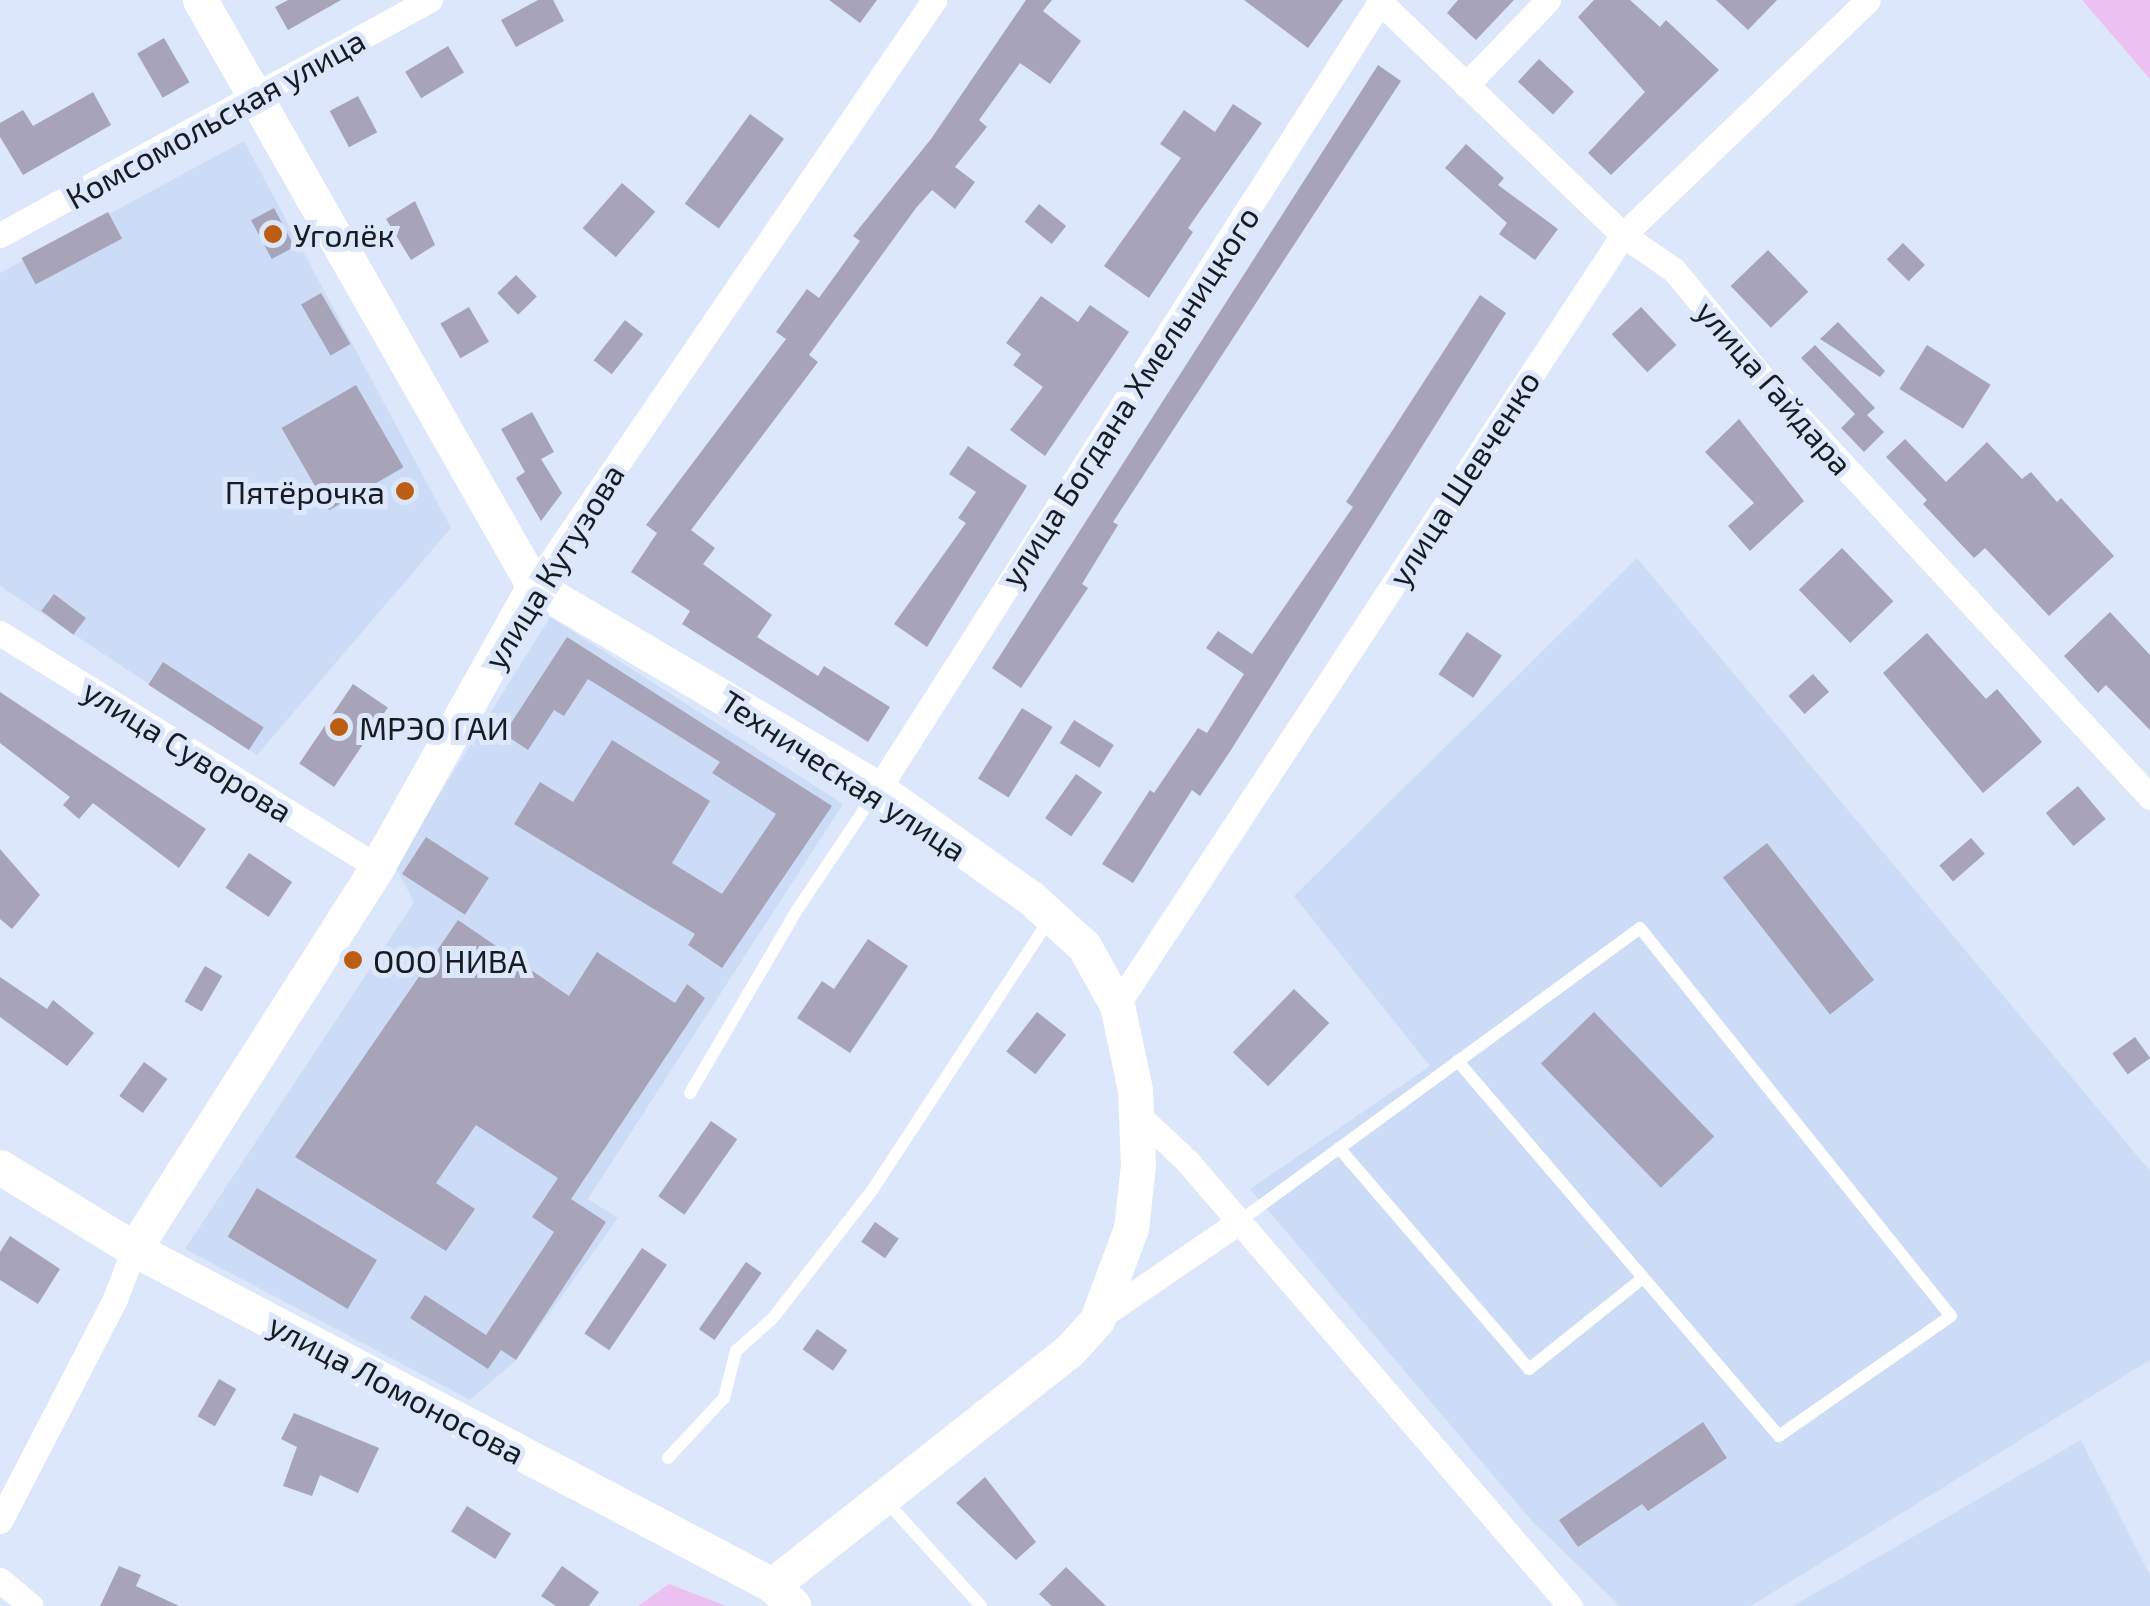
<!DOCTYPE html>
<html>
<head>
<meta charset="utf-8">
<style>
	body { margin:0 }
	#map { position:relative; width:2150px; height:1606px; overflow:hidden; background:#dce7fb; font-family:"Exo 2",sans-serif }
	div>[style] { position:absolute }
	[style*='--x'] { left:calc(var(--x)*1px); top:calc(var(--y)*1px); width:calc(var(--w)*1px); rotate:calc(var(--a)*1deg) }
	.built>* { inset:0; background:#cddcf6 }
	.green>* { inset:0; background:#ecc1f2 }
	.building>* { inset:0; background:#a7a4b9; transform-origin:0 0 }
	.lane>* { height:12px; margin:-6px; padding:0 6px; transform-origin:6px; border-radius:6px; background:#fff }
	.street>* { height:25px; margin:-12.5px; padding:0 12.5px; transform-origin:12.5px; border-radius:12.5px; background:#fff }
	.secondary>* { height:35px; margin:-17.5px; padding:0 17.5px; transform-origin:17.5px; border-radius:17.5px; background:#fff }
	.dots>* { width:28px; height:28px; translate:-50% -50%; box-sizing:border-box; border:5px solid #dce7fb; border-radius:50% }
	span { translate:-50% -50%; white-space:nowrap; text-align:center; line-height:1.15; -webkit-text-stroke:10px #dce7fb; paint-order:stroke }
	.street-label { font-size:32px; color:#171b22 }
	.poi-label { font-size:32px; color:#171b22 }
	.left { translate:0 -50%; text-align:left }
	.right { translate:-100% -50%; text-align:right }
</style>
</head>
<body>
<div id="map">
	<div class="built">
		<i style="clip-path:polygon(244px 141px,451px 528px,257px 755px,0 586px,0 273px)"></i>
		<i style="clip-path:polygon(1637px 558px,2150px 1171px,2150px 1360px,1751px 1606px,1620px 1606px,1532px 1521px,1250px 1189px,1430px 1066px,1294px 896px)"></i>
		<i style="clip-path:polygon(550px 617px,843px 804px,588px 1199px,618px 1218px,516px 1360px,470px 1400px,185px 1249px,414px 902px,395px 866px)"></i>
		<i style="clip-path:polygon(2081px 1440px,2150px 1575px,2150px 1606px,1793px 1606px)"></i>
	</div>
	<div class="green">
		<i style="clip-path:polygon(2082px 0,2150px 0,2150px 79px)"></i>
		<i style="clip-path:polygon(669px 1584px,726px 1606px,638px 1606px)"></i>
	</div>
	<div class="building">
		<i style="clip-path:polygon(288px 0,341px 0,288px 30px,275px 7px)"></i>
		<i style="clip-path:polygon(538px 0,553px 0,564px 21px,516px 47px,501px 20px)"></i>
		<i style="clip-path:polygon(829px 0,877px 0,860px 23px)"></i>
		<i style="clip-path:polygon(1026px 0,1052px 0,1043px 11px,1081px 41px,1050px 84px,1020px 63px,979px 120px,987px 127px,955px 167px,975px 182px,955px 209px,932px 190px,916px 208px,809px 355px,818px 362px,691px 530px,715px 548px,703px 564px,772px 615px,757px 637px,818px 676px,824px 666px,890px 707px,868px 742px,682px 624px,690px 611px,631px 572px,657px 533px,646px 525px,786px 339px,776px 332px,807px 289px,819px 298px,860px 241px,853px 236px,931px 139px)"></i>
		<i style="clip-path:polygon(1244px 0,1343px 0,1308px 48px)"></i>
		<i style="clip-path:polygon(1458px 0,1514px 0,1476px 40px,1447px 13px)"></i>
		<i style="clip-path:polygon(1594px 0,1630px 0,1660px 27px,1666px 20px,1719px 70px,1611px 175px,1588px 153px,1645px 92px,1578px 17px)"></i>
		<i style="clip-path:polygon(1716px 0,1777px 0,1748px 30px)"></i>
		<i style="left:164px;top:38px;width:51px;height:31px;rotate:60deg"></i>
		<i style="left:448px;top:46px;width:31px;height:50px;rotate:59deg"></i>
		<i style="left:1539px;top:59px;width:48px;height:31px;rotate:43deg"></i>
		<i style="clip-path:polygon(1378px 65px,1401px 81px,1113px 522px,1118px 525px,1082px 584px,1088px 588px,1021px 688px,992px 668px)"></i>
		<i style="clip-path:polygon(93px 92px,111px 125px,23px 175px,0 137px,0 123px,23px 110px,33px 126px)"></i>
		<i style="left:358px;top:96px;width:41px;height:32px;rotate:62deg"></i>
		<i style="clip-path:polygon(1233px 104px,1262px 123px,1188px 228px,1193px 232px,1149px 298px,1104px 266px,1181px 158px,1160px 144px,1184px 110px,1215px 132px)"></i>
		<i style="left:750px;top:114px;width:42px;height:111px;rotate:36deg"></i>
		<i style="clip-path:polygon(1466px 144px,1504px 178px,1498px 185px,1558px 229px,1535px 260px,1499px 234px,1507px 223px,1445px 168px)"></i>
		<i style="left:622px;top:183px;width:44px;height:60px;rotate:41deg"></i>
		<i style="clip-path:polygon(415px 201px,435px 245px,411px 260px,386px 219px)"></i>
		<i style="left:1039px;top:204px;width:35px;height:23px;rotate:39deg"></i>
		<i style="left:274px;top:208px;width:44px;height:26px;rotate:62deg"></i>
		<i style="left:108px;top:212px;width:30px;height:98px;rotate:62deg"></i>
		<i style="left:1903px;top:243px;width:31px;height:23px;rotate:45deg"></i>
		<i style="left:1768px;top:250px;width:58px;height:52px;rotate:46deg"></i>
		<i style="left:516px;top:275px;width:30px;height:26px;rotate:46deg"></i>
		<i style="left:321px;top:293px;width:59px;height:23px;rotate:60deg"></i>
		<i style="clip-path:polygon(1480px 295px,1506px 313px,1231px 750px,1200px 796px,1192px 790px,1133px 883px,1102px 864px,1150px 790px,1154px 793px,1198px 728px,1207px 733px,1244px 674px,1206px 648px,1218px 631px,1252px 654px,1353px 507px,1346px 502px)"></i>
		<i style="clip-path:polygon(1041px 296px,1078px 322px,1090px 305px,1129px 332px,1045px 456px,1010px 430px,1043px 387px,1013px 365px,1021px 354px,1006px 343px)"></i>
		<i style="left:469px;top:307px;width:40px;height:33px;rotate:60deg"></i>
		<i style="left:1641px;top:307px;width:52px;height:40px;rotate:47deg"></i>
		<i style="left:625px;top:320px;width:23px;height:51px;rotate:38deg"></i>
		<i style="clip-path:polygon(1838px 322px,1885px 371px,1880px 377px,1820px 339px)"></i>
		<i style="clip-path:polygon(1815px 345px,1875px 408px,1867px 415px,1884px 432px,1864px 452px,1841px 428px,1855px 414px,1801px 358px)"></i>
		<i style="left:1927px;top:345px;width:75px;height:52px;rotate:32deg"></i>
		<i style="left:356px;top:385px;width:95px;height:86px;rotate:60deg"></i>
		<i style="clip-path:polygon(532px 412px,554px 452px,541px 459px,562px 493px,541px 521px,516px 478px,525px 472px,501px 429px)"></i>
		<i style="clip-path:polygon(1739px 419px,1804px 501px,1750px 551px,1728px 526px,1754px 503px,1705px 452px)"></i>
		<i style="clip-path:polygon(1905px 439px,1946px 482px,1987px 442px,2022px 479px,2031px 472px,2057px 502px,2061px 498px,2114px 556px,2049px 616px,1985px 548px,1974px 558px,1923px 504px,1927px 500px,1886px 457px)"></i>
		<i style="clip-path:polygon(968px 446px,1027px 486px,927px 647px,894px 624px,966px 523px,958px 518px,976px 492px,949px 474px)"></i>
		<i style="left:1842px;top:548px;width:74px;height:60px;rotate:46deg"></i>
		<i style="left:54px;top:594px;width:40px;height:21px;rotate:37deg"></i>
		<i style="clip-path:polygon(2110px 612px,2150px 655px,2150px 730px,2106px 685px,2098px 693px,2064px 656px)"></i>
		<i style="left:1467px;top:632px;width:42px;height:51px;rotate:34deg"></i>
		<i style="clip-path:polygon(1927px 633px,1986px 699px,1997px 689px,2042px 742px,1983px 793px,1883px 673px)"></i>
		<i style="clip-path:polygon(567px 637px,832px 806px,722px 968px,688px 945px,695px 934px,514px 824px,540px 782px,573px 802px,612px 740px,710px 801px,672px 863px,722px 894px,776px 814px,712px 773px,720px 762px,588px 679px,564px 716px,554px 710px,528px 750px,504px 734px)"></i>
		<i style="left:163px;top:662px;width:120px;height:27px;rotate:33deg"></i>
		<i style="left:1813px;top:674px;width:24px;height:33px;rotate:48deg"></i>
		<i style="left:353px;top:684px;width:42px;height:96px;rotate:34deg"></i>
		<i style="clip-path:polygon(0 692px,206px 829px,179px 868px,93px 803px,79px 819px,63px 805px,70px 797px,0 743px)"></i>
		<i style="left:1022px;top:708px;width:36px;height:83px;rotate:32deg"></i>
		<i style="left:1074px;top:720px;width:47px;height:27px;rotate:32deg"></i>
		<i style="left:1076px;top:774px;width:32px;height:54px;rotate:35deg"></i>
		<i style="left:2078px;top:786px;width:43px;height:42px;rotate:50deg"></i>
		<i style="left:426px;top:837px;width:75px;height:44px;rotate:33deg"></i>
		<i style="left:1971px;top:838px;width:21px;height:42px;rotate:49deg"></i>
		<i style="left:1767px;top:843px;width:174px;height:56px;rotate:52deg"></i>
		<i style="clip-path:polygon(0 849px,40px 895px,12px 929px,0 919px)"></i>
		<i style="left:249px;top:853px;width:52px;height:42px;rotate:34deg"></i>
		<i style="clip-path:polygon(458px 920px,569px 996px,597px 952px,675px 1003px,687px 984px,705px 998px,571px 1199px,606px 1222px,516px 1360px,501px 1350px,488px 1369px,410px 1318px,425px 1295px,486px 1335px,554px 1232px,532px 1217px,558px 1178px,476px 1125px,436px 1183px,475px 1209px,446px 1251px,295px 1157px)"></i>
		<i style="clip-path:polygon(868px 939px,908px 966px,850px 1053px,797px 1018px,822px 981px,834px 989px)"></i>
		<i style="left:205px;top:966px;width:20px;height:41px;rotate:30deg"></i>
		<i style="clip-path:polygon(0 977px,47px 1009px,53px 1000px,94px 1033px,67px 1066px,0 1017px)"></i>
		<i style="left:1294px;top:989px;width:49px;height:88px;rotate:44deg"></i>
		<i style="left:1037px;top:1012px;width:37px;height:50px;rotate:38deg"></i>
		<i style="left:1594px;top:1012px;width:173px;height:74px;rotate:46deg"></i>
		<i style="left:2135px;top:1037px;width:26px;height:28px;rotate:54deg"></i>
		<i style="left:144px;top:1062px;width:29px;height:42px;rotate:36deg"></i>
		<i style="left:711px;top:1121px;width:32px;height:92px;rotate:35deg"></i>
		<i style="left:257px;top:1188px;width:140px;height:57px;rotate:31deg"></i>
		<i style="left:875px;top:1222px;width:29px;height:24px;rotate:35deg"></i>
		<i style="clip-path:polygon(10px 1236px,60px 1269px,38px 1304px,0 1280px,0 1252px)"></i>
		<i style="left:642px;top:1248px;width:30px;height:103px;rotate:34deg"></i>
		<i style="left:746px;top:1262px;width:19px;height:82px;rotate:35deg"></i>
		<i style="left:817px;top:1329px;width:37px;height:25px;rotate:35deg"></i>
		<i style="left:219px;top:1379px;width:20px;height:43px;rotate:30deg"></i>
		<i style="clip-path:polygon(294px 1413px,379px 1448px,358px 1493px,320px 1475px,312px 1496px,283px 1486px,297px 1447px,281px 1439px)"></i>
		<i style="clip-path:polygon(1703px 1422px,1727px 1458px,1648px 1511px,1642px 1504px,1578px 1547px,1559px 1520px)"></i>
		<i style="clip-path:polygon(985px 1477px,1036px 1542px,1016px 1560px,956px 1503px)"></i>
		<i style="left:467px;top:1506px;width:52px;height:30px;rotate:32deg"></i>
		<i style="clip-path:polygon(119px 1566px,141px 1575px,136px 1586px,179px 1606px,100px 1606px)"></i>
		<i style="clip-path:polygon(562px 1566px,599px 1592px,589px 1606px,556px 1606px,541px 1596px)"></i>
		<i style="clip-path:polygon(1066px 1567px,1106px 1606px,1052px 1606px,1039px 1594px)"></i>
	</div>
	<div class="lane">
		<i style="--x:690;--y:1093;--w:212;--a:-59.7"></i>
		<i style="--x:797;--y:910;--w:146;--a:-56.2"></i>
		<i style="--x:1339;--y:1148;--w:291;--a:49.3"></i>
		<i style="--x:1529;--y:1369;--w:146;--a:-38.6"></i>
		<i style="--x:1237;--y:1223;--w:499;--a:-36.2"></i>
		<i style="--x:1640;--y:928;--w:497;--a:51.3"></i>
		<i style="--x:1951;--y:1316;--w:210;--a:145.1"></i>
		<i style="--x:1779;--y:1436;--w:494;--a:-130.6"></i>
		<i style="--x:668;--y:1458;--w:82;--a:-47"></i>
		<i style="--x:724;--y:1398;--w:49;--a:-75.7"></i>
		<i style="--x:736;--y:1351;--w:50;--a:-41.7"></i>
		<i style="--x:773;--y:1318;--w:163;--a:-52.2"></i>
		<i style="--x:873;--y:1189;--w:323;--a:-56.8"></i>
		<i style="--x:885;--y:1500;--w:143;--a:47.8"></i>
	</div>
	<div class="street">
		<i style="--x:1378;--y:0;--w:339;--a:43.8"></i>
		<i style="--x:1623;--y:235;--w:62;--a:34.5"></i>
		<i style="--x:1674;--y:270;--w:137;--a:50.6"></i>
		<i style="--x:1761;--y:376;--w:573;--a:47.26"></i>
		<i style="--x:1466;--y:85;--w:118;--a:-46"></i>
		<i style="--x:0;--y:235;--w:490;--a:-28.7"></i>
		<i style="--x:534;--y:586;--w:710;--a:-55.68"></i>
		<i style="--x:0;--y:633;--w:444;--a:31.8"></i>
		<i style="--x:878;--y:789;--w:933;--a:-57.47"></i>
		<i style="--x:1117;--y:1005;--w:921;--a:-56.69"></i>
		<i style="--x:1623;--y:235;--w:339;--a:-43.8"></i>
		<i style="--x:1137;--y:1114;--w:69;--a:43.2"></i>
		<i style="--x:1187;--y:1161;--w:587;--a:49.28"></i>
		<i style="--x:1097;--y:1319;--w:170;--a:-34.4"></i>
		<i style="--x:0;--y:1521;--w:250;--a:-62.6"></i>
		<i style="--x:115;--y:1299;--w:53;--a:-69.2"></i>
		<i style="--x:0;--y:1580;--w:40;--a:40"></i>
	</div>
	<div class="secondary">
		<i style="--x:200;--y:0;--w:675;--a:60.32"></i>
		<i style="--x:534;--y:586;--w:399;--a:30.5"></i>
		<i style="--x:878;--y:789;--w:189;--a:35.5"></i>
		<i style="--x:1032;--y:899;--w:70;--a:42.1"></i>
		<i style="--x:1084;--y:946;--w:68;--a:60.8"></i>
		<i style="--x:1117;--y:1005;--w:87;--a:78"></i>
		<i style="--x:1135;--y:1090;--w:75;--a:87.7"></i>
		<i style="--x:1138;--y:1165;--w:63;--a:96.3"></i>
		<i style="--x:1131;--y:1228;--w:98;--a:110.3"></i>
		<i style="--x:1097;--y:1320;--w:40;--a:132"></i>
		<i style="--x:1070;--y:1350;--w:380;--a:141.7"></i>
		<i style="--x:0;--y:1167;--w:157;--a:31.5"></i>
		<i style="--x:134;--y:1249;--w:721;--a:27.77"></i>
		<i style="--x:772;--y:1585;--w:30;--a:44"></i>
		<i style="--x:134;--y:1249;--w:453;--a:-57.5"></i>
		<i style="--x:377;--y:867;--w:322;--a:-60.8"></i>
	</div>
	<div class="dots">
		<i style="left:273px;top:234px;background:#bc5d13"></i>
		<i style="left:405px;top:491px;background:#bc5d13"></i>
		<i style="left:339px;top:727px;background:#bc5d13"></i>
		<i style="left:353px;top:960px;background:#bc5d13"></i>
	</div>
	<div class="street-label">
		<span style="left:215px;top:118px;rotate:-29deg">Комсомольская улица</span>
		<span style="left:1775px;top:387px;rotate:49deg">улица Гайдара</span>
		<span style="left:1129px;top:396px;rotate:-57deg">улица Богдана Хмельницкого</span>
		<span style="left:1463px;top:478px;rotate:-57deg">улица Шевченко</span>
		<span style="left:553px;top:566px;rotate:-58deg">улица Кутузова</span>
		<span style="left:188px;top:750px;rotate:32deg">улица Суворова</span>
		<span style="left:844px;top:775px;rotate:33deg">Техническая улица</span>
		<span style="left:397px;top:1388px;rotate:28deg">улица Ломоносова</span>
	</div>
	<div class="poi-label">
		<span class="left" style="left:293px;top:234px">Уголёк</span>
		<span class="right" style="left:385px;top:491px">Пятёрочка</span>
		<span class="left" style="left:359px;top:727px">МРЭО ГАИ</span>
		<span class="left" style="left:373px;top:960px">ООО НИВА</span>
	</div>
</div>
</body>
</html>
